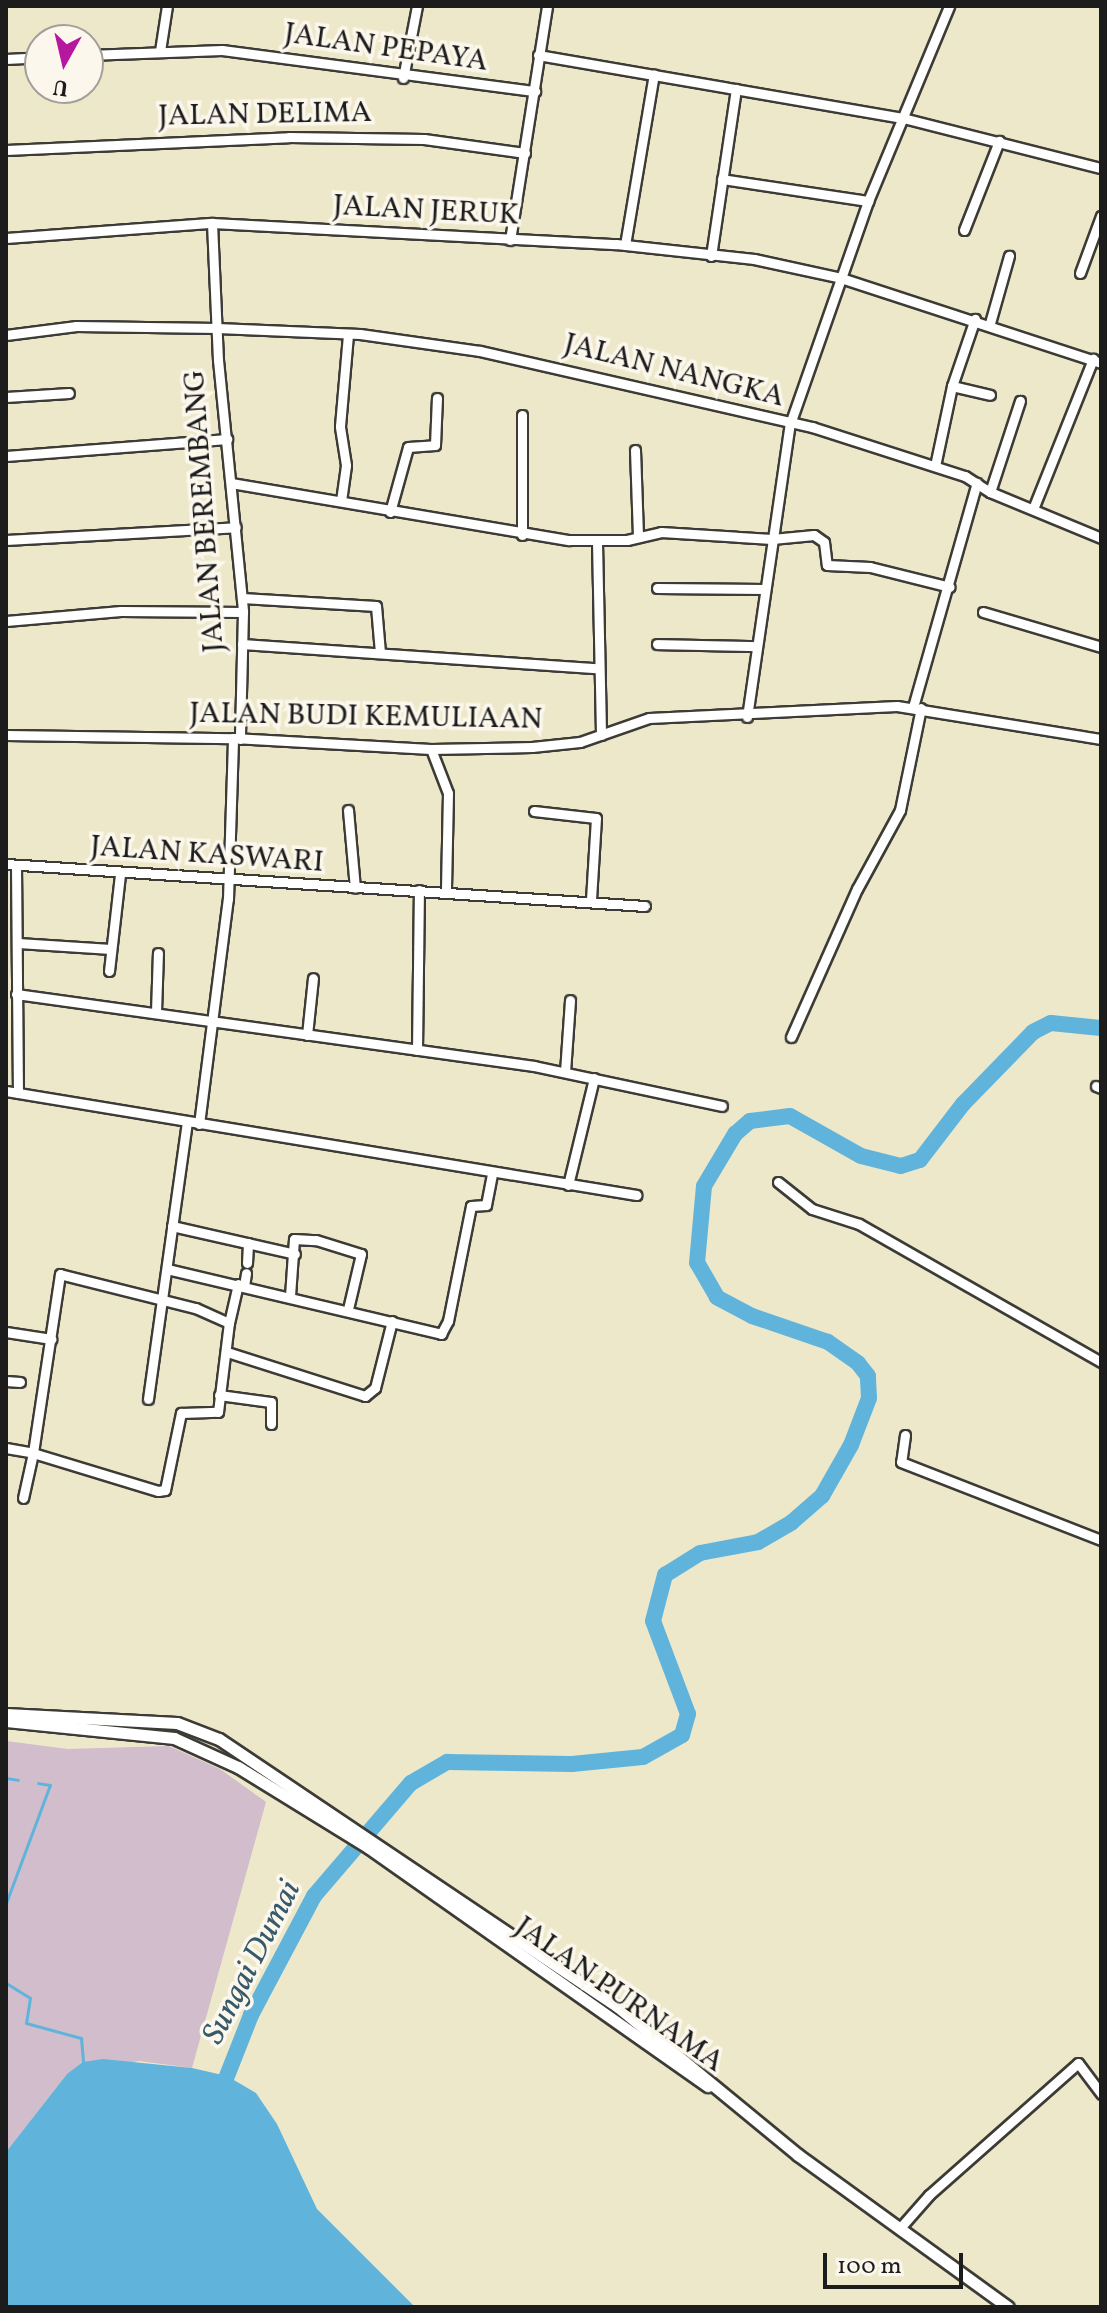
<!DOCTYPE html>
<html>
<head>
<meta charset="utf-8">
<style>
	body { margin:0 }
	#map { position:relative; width:1107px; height:2313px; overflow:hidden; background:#eee8cb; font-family:Vollkorn,serif }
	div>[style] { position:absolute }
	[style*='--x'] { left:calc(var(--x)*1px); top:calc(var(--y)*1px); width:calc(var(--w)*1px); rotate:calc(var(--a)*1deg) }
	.industrial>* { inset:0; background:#d1bdcb }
	.water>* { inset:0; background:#60b4dc }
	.stream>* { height:3px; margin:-1.5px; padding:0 1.5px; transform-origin:1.5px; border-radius:1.5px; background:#60b4dc }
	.river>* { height:16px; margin:-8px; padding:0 8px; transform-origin:8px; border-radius:8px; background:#60b4dc }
	.roads { filter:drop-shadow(2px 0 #3c3b36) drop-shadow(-2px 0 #3c3b36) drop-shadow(0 2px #3c3b36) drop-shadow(0 -2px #3c3b36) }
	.minor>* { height:9px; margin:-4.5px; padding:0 4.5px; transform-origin:4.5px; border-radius:4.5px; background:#fff }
	.major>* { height:11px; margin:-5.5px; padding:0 5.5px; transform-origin:5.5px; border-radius:5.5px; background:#fff }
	span { translate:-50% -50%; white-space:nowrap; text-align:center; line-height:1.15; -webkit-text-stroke:7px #fbf7ec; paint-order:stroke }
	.street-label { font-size:30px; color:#1c1c1c }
	.water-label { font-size:32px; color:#375969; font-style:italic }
	.frame { position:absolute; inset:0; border:8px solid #1c1c1c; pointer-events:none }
	.north { position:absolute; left:24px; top:24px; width:80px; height:80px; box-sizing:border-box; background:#fbf7ec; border:2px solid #a29f99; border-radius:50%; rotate:188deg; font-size:22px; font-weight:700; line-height:32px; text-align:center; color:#1c1c1c }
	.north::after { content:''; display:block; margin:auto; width:28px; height:36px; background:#b5179e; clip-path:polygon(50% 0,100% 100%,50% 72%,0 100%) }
	.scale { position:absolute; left:823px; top:2253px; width:140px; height:36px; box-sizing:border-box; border:4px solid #1c1c1c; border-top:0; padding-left:10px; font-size:24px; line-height:28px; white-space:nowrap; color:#1c1c1c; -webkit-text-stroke:6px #fbf7ec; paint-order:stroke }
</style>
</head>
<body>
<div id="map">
	<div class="industrial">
		<i style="clip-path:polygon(6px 1741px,68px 1749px,169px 1746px,220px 1769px,266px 1802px,192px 2068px,139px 2061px,67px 2074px,6px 2152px)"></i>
	</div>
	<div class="water">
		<i style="clip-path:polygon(103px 2059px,192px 2068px,227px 2076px,256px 2093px,277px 2124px,317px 2209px,415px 2307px,6px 2307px,6px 2152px,67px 2074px,83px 2062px)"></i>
	</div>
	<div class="stream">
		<i style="--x:6;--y:1778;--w:12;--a:9"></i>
		<i style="--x:6;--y:1903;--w:126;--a:-69.6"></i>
		<i style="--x:50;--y:1785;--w:12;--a:-171"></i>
		<i style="--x:6;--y:1983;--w:28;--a:32"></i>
		<i style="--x:30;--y:1998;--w:25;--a:99"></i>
		<i style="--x:26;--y:2023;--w:57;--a:15.3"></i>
		<i style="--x:81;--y:2038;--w:24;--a:85"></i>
	</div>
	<div class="river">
		<i style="--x:227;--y:2076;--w:66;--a:-68.5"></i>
		<i style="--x:251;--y:2015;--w:135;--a:-62.1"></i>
		<i style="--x:314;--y:1896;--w:149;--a:-49.4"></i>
		<i style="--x:411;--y:1783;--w:42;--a:-30.3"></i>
		<i style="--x:447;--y:1762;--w:125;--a:0.9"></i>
		<i style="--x:572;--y:1764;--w:71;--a:-5.6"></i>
		<i style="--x:643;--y:1757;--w:45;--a:-29.4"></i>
		<i style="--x:682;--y:1735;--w:22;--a:-74"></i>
		<i style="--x:688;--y:1714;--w:99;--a:-110.6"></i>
		<i style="--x:653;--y:1621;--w:48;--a:-75.4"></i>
		<i style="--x:665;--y:1575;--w:41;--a:-32.2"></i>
		<i style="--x:700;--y:1553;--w:59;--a:-10.7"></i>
		<i style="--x:758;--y:1542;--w:39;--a:-30"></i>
		<i style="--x:792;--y:1522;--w:40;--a:-41"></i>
		<i style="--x:822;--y:1496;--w:59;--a:-60.4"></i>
		<i style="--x:851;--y:1445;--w:50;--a:-69"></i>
		<i style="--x:869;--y:1398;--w:22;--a:-93"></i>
		<i style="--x:868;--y:1376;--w:16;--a:-128"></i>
		<i style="--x:858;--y:1363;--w:37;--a:-145"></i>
		<i style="--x:828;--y:1342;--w:80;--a:-161.1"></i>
		<i style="--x:752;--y:1316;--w:40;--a:-152"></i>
		<i style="--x:717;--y:1297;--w:39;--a:-120"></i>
		<i style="--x:697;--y:1263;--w:77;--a:-84.8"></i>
		<i style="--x:704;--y:1186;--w:61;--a:-59.2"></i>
		<i style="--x:735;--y:1134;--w:20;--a:-41"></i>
		<i style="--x:750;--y:1121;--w:40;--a:-7.1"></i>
		<i style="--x:790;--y:1116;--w:81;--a:29.4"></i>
		<i style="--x:861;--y:1156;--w:41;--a:14"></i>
		<i style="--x:901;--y:1166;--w:20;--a:-18"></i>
		<i style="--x:920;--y:1160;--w:71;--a:-52.5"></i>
		<i style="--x:963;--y:1104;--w:100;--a:-45.8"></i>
		<i style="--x:1033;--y:1032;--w:20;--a:-27"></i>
		<i style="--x:1051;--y:1023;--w:50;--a:5.7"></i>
	</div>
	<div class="roads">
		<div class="minor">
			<i style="--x:160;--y:51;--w:46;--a:-81.2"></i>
			<i style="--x:88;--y:55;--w:134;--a:-2.1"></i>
			<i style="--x:222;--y:50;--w:316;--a:7.5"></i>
			<i style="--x:538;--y:55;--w:370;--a:9.8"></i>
			<i style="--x:903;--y:118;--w:204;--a:14.2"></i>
			<i style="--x:6;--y:59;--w:34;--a:-3"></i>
			<i style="--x:403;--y:78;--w:73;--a:-79"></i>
			<i style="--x:6;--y:150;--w:283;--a:-2.6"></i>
			<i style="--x:289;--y:137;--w:135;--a:0.8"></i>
			<i style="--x:424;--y:139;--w:102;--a:7.9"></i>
			<i style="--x:722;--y:179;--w:148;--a:8.6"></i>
			<i style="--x:212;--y:223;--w:137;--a:87.5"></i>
			<i style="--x:218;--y:360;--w:253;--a:84.3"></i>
			<i style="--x:243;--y:612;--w:127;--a:91.4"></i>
			<i style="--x:964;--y:230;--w:96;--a:-68.5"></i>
			<i style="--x:6;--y:238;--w:207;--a:-4.2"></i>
			<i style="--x:212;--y:223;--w:405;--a:3"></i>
			<i style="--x:616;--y:244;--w:139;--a:6.2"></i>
			<i style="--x:754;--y:259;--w:89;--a:12.3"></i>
			<i style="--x:841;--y:278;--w:274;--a:18.1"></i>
			<i style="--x:510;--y:240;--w:237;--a:-81"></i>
			<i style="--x:625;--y:245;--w:173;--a:-80.4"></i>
			<i style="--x:711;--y:256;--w:169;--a:-81.5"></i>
			<i style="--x:1080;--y:273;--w:61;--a:-69.8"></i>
			<i style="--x:990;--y:323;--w:70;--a:-74.2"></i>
			<i style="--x:6;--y:335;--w:71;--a:-7.3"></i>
			<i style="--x:76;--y:326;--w:141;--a:0.8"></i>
			<i style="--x:217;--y:328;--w:143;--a:2.4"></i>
			<i style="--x:360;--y:334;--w:121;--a:8.1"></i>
			<i style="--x:480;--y:351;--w:341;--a:12.9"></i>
			<i style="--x:812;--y:427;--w:161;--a:17.8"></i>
			<i style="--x:965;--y:476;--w:30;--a:33"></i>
			<i style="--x:990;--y:492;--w:120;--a:22.5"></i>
			<i style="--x:952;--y:386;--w:39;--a:13"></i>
			<i style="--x:6;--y:397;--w:63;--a:-3.6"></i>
			<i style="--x:522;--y:415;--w:120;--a:90"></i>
			<i style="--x:635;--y:450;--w:86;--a:88"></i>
			<i style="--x:6;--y:456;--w:222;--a:-4.4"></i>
			<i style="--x:935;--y:466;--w:82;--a:-78"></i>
			<i style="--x:952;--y:386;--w:71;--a:-71.1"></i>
			<i style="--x:231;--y:483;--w:343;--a:9.6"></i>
			<i style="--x:569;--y:540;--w:58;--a:0"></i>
			<i style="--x:627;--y:540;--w:35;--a:-13"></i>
			<i style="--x:661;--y:532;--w:111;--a:3.6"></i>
			<i style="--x:772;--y:539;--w:42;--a:-5.4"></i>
			<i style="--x:814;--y:535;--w:12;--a:35"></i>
			<i style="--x:824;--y:542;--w:23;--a:83"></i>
			<i style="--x:827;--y:565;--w:43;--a:2.7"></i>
			<i style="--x:870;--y:567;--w:82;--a:14"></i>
			<i style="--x:990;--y:492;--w:96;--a:-71.8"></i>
			<i style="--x:341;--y:501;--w:36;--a:-82"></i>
			<i style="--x:346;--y:465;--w:39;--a:-99"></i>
			<i style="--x:340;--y:426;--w:92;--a:-85"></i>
			<i style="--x:1033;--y:509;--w:162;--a:-68.2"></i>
			<i style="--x:390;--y:512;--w:67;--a:-74.5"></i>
			<i style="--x:408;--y:447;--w:27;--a:-4"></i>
			<i style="--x:435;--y:445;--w:47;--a:-87.6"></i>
			<i style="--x:6;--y:540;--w:230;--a:-3.2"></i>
			<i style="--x:597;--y:542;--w:193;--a:88.8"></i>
			<i style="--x:657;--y:588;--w:107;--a:0.5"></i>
			<i style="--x:242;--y:598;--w:134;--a:3.4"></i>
			<i style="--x:376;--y:606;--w:47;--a:85.1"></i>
			<i style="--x:983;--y:612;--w:123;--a:16.5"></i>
			<i style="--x:6;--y:621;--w:115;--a:-5"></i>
			<i style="--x:121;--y:611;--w:122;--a:0.5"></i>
			<i style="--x:242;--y:644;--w:355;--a:3.9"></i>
			<i style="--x:657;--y:644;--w:99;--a:1.2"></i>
			<i style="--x:913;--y:707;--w:233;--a:-74.1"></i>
			<i style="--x:747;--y:717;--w:296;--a:-81.7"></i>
			<i style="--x:790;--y:424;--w:236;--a:-70.7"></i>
			<i style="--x:868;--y:201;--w:211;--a:-67.4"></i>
			<i style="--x:6;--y:735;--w:227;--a:0.8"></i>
			<i style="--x:233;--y:738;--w:198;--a:3.2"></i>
			<i style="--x:431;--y:749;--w:101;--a:-1.1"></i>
			<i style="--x:532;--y:747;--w:48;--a:-5.9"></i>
			<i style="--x:580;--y:742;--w:73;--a:-19.2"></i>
			<i style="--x:649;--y:718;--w:248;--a:-2.8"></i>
			<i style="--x:897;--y:706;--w:207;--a:9.2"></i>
			<i style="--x:431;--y:749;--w:47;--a:68.9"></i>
			<i style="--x:448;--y:793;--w:99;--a:91.2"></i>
			<i style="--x:348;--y:810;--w:78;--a:84.9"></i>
			<i style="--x:534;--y:811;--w:62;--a:6.4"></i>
			<i style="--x:596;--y:818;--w:81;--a:93.5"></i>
			<i style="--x:6;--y:864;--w:640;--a:3.76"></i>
			<i style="--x:16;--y:866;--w:227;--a:89.5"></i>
			<i style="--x:18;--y:943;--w:93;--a:3.7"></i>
			<i style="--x:109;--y:971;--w:97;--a:-83.5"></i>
			<i style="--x:16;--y:994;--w:523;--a:7.91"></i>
			<i style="--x:534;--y:1066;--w:192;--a:12"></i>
			<i style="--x:156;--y:1012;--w:59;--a:-88.1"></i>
			<i style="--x:307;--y:1035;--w:57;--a:-84"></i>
			<i style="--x:791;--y:1037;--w:162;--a:-66"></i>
			<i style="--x:857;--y:889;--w:90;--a:-61.4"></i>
			<i style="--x:900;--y:810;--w:104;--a:-78.4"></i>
			<i style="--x:417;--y:1050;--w:160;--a:-89.3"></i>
			<i style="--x:565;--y:1072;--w:72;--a:-86"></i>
			<i style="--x:1096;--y:1086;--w:5;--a:22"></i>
			<i style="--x:6;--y:1091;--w:639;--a:9.37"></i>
			<i style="--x:199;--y:1124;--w:227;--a:-82.7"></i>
			<i style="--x:228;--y:899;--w:161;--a:-88.2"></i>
			<i style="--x:778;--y:1182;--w:43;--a:38.5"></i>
			<i style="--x:812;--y:1209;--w:49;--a:17.7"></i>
			<i style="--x:859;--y:1224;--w:279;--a:29.7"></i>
			<i style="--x:568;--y:1185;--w:110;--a:-76.3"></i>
			<i style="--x:172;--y:1226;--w:126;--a:12.8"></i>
			<i style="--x:247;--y:1263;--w:20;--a:-87"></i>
			<i style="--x:167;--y:1269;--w:282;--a:13.3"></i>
			<i style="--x:441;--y:1334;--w:15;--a:-62"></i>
			<i style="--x:448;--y:1321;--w:117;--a:-78.7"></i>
			<i style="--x:471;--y:1206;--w:15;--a:-4"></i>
			<i style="--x:486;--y:1205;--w:33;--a:-79"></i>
			<i style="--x:244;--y:1286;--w:13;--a:-81"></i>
			<i style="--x:290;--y:1296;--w:57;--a:-86"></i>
			<i style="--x:294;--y:1239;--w:22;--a:3"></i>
			<i style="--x:316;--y:1240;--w:47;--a:17.3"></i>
			<i style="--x:361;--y:1254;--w:57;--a:103.3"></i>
			<i style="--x:229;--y:1323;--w:40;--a:-77"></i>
			<i style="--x:6;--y:1332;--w:46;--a:8.8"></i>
			<i style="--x:227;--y:1352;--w:145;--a:17.7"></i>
			<i style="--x:365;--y:1396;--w:13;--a:-39"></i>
			<i style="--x:375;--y:1388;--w:69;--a:-75.8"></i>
			<i style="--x:6;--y:1381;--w:14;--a:4"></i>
			<i style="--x:219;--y:1395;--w:52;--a:7.7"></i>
			<i style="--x:271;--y:1402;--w:22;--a:90"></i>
			<i style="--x:148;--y:1399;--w:280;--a:-82"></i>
			<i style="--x:905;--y:1435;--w:27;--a:98"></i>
			<i style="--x:901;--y:1462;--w:215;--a:21.3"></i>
			<i style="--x:6;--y:1448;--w:27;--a:10"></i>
			<i style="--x:33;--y:1453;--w:131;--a:16.9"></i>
			<i style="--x:158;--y:1491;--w:7;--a:-8"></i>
			<i style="--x:165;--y:1490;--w:79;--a:-78.3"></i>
			<i style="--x:181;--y:1413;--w:37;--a:-2"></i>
			<i style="--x:218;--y:1412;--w:90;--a:-83"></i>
			<i style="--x:229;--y:1323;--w:37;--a:-156"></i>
			<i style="--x:195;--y:1308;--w:139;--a:-165.9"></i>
			<i style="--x:60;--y:1274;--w:181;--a:98.6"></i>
			<i style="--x:33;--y:1453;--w:46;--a:102.5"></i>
			<i style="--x:900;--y:2228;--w:44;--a:-48.7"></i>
			<i style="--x:929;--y:2195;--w:199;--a:-41.5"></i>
			<i style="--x:1078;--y:2063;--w:39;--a:53"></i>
		</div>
		<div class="major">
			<i style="--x:6;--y:1714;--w:171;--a:3"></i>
			<i style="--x:177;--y:1723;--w:45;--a:20.9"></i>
			<i style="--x:219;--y:1739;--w:481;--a:33.9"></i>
			<i style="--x:618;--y:2007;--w:233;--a:39.4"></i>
			<i style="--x:798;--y:2155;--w:259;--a:35.9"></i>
			<i style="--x:6;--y:1721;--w:169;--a:5.8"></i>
			<i style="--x:174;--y:1738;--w:70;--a:24.4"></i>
			<i style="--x:238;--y:1767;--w:154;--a:31.7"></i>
			<i style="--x:369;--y:1848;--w:414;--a:35.1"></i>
		</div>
	</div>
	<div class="street-label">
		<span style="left:386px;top:48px;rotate:8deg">JALAN PEPAYA</span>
		<span style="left:265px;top:115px;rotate:-1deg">JALAN DELIMA</span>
		<span style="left:426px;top:211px;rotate:3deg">JALAN JERUK</span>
		<span style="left:674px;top:371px;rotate:14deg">JALAN NANGKA</span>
		<span style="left:205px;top:511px;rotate:-94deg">JALAN BEREMBANG</span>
		<span style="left:366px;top:717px;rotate:1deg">JALAN BUDI KEMULIAAN</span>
		<span style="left:207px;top:855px;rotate:4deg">JALAN KASWARI</span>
		<span style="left:619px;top:1995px;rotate:35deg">JALAN PURNAMA</span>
	</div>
	<div class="water-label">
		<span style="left:253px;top:1963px;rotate:-63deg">Sungai Dumai</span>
	</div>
	<div class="frame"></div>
	<div class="north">U</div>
	<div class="scale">100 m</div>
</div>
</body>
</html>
